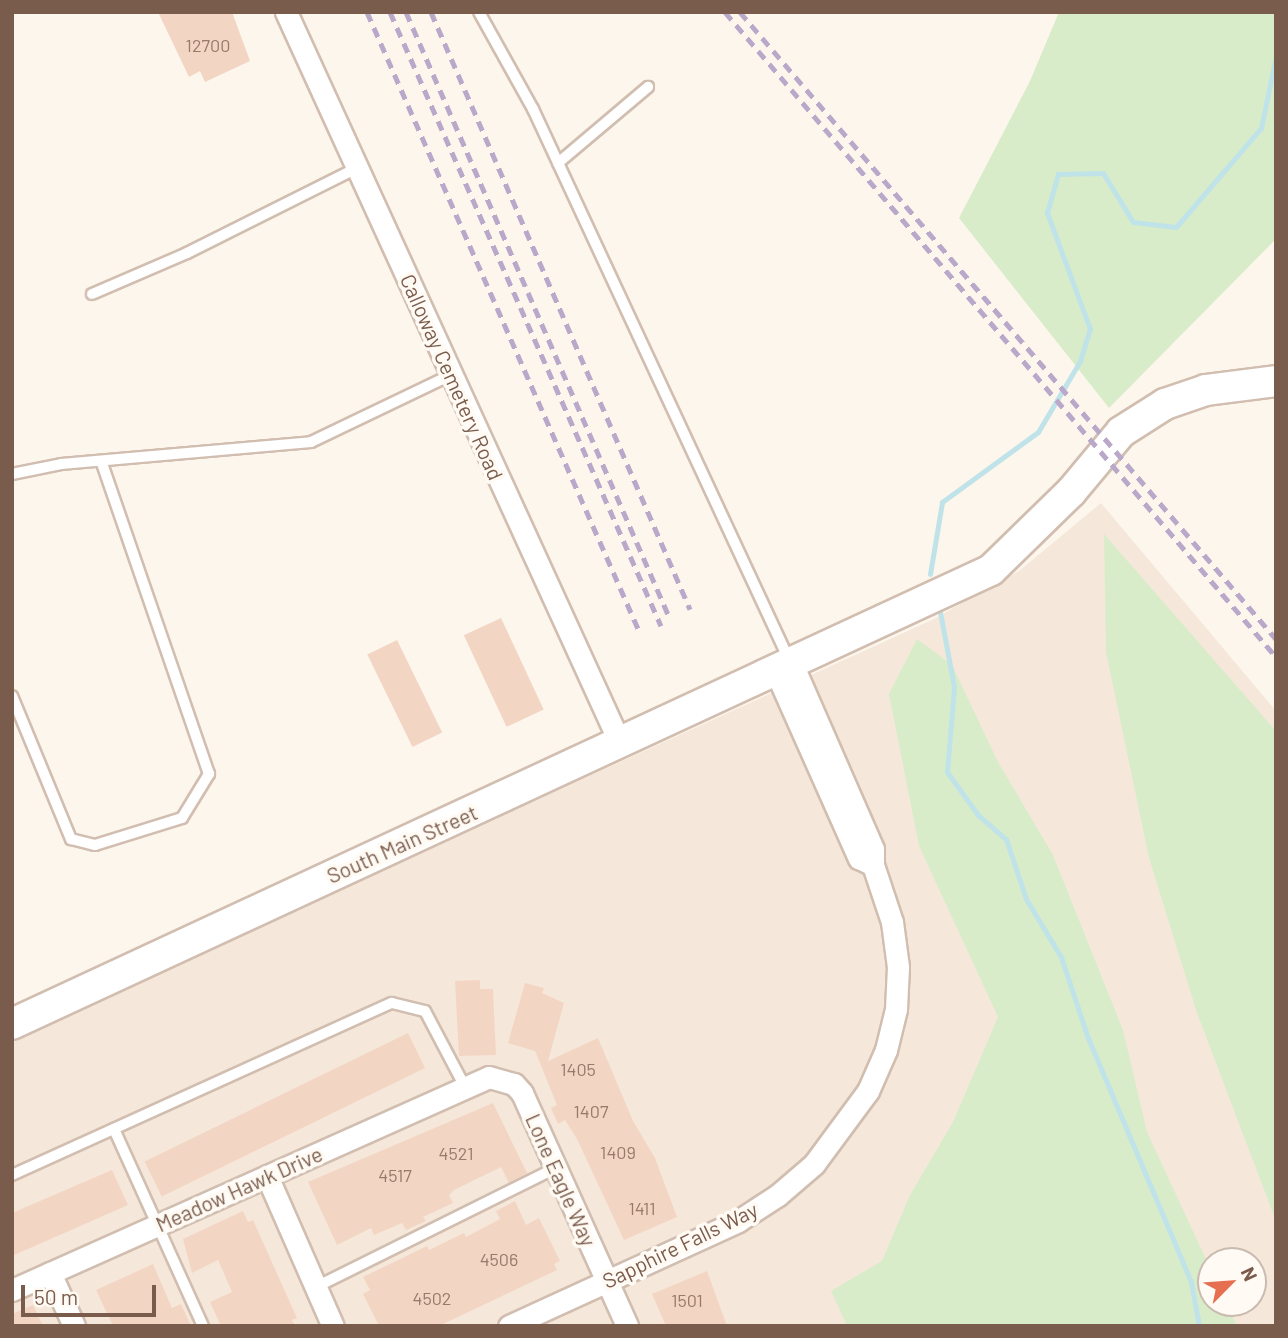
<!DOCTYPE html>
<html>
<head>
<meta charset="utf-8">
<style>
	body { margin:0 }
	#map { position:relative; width:1288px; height:1338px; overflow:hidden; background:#fdf6ec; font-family:Barlow,sans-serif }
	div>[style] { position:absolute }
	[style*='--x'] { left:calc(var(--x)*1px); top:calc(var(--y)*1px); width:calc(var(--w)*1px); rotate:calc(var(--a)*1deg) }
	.residential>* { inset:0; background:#f5e8da }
	.green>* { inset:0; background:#d8ecc9 }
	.stream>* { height:5px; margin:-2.5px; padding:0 2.5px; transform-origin:2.5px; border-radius:2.5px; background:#bfe3e8 }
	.building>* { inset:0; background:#f3d5c3; transform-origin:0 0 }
	.roads { filter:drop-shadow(2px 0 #d1beb0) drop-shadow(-2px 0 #d1beb0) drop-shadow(0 2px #d1beb0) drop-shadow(0 -2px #d1beb0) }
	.lane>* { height:10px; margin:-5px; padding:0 5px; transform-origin:5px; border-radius:5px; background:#fff }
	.street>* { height:21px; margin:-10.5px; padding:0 10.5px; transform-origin:10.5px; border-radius:10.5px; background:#fff }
	.secondary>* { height:30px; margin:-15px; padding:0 15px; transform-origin:15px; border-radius:15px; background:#fff }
	.rail>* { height:5px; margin-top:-2.5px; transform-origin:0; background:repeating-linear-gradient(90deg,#b9a8c9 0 10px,transparent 0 17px) }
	span { translate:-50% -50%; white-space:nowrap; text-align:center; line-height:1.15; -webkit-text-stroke:7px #fffaf3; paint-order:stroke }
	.number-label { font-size:18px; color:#987a6a }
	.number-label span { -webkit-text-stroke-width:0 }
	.street-label { font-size:21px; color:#7a5c4d }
	.frame { position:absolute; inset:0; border:14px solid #7a5c4d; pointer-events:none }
	.north { position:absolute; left:1197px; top:1247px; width:70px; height:70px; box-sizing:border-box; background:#fffaf3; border:2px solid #cabbb1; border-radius:50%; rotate:65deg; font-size:19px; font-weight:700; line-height:28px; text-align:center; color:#7a5c4d }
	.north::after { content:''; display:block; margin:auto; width:24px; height:32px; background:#e76f51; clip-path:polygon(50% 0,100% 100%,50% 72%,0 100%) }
	.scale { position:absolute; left:21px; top:1285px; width:135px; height:32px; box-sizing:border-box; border:4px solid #7a5c4d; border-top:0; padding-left:9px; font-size:21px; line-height:24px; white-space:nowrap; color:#7a5c4d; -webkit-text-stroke:5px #fffaf3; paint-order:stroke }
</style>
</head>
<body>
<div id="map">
	<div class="residential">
		<i style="clip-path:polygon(evenodd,1101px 503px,1276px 711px,1276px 1326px,12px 1326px,12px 1039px,934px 619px,1019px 571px,1101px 503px,1211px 1261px,1253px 1261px,1253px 1303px,1211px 1303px,1211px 1261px)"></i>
	</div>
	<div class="green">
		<i style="clip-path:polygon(1059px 12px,1276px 12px,1276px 239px,1109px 408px,959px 218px,1030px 81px)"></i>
		<i style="clip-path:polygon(1104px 534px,1276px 731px,1276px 1221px,1197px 1013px,1149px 858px,1106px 652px)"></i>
		<i style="clip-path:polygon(917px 639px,952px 665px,998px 762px,1053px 855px,1123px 1030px,1147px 1132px,1211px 1270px,1211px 1303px,1226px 1303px,1237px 1326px,847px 1326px,831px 1291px,882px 1261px,910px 1195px,953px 1122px,998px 1017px,919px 846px,889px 694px)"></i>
	</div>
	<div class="stream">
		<i style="--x:930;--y:574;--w:73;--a:-80.5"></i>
		<i style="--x:942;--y:502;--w:119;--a:-36.1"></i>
		<i style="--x:1038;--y:432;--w:82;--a:-59.4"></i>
		<i style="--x:1080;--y:361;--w:34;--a:-73"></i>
		<i style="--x:1090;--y:329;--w:124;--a:-110.3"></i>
		<i style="--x:1047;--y:213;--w:41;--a:-74.2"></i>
		<i style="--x:1058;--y:174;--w:45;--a:-1.3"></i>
		<i style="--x:1103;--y:173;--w:57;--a:58.5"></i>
		<i style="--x:1133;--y:222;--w:43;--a:6.6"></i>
		<i style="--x:1176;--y:227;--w:130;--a:-49.4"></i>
		<i style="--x:1261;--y:128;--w:74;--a:-78.2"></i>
		<i style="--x:940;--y:612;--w:76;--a:79.4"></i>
		<i style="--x:954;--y:687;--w:85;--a:94.7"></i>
		<i style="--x:947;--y:772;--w:53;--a:54.2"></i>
		<i style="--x:978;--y:815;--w:37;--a:41"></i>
		<i style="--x:1006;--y:839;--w:63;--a:71.6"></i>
		<i style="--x:1026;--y:899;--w:68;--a:58.9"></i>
		<i style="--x:1061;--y:957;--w:85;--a:71.6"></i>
		<i style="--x:1088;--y:1038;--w:265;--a:67.1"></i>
		<i style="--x:1191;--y:1282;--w:45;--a:79.7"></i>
	</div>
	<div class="building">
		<i style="clip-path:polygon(158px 12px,232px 12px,250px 61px,205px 82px,200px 71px,189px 77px)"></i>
		<i style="left:501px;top:618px;width:101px;height:41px;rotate:65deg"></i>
		<i style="left:397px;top:640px;width:103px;height:33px;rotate:64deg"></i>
		<i style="clip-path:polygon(480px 980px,480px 989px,493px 989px,496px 1055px,459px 1056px,455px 981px)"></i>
		<i style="clip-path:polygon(525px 983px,544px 988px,542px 993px,564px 1003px,548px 1061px,598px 1038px,633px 1121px,655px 1158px,677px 1217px,624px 1240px,577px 1139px,565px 1120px,558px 1124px,551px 1108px,557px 1105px,535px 1051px,508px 1043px)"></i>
		<i style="left:408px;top:1033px;width:39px;height:293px;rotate:64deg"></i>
		<i style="clip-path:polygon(493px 1103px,527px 1173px,509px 1183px,501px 1167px,454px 1190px,449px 1195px,453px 1203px,423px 1217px,426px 1221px,406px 1230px,402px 1223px,374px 1235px,371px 1228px,337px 1245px,308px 1182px)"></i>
		<i style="clip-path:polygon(112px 1170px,128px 1205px,12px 1256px,12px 1213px)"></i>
		<i style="clip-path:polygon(515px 1201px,526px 1225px,539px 1218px,560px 1261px,554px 1264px,557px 1270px,439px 1326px,379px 1326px,363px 1294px,370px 1290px,363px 1277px,427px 1246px,429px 1250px,464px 1233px,466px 1237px,500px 1219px,496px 1211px)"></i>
		<i style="clip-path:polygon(243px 1211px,248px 1222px,253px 1220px,297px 1318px,292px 1320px,295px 1326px,221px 1326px,210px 1302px,232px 1292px,218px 1260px,192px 1273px,183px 1239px)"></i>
		<i style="clip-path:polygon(153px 1264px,172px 1308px,181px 1304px,191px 1326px,113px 1326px,96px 1290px)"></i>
		<i style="clip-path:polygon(707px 1271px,727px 1326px,666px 1326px,652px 1294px)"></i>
		<i style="clip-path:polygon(33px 1305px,43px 1326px,12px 1326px,12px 1314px)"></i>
	</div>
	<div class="roads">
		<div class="lane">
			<i style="--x:479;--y:12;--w:111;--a:60.9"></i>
			<i style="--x:533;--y:109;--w:610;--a:65.07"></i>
			<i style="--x:558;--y:163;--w:118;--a:-40.2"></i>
			<i style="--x:92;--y:294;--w:103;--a:-23.3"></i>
			<i style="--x:187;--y:253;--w:190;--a:-26.6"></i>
			<i style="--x:12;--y:474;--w:50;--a:-11.5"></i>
			<i style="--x:61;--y:464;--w:251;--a:-5"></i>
			<i style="--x:311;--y:442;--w:155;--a:-25.6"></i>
			<i style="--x:12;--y:696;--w:155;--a:67.6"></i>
			<i style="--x:71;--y:839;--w:25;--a:14"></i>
			<i style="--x:95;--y:845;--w:91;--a:-17.2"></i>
			<i style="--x:182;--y:818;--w:52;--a:-58.5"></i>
			<i style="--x:209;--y:774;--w:331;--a:-109"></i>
			<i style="--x:114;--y:1129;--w:216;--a:65.7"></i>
			<i style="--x:12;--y:1175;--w:417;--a:-24.4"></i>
			<i style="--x:392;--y:1003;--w:34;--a:14"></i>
			<i style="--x:425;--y:1011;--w:84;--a:62.2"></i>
			<i style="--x:316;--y:1287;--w:268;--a:-26.4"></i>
		</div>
		<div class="street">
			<i style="--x:286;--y:12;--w:801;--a:65.45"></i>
			<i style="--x:776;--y:672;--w:204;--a:66"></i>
			<i style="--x:859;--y:858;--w:16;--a:27"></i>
			<i style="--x:267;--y:1176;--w:164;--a:66.3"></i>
			<i style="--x:50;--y:1273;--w:58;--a:65.6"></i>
			<i style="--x:12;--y:1290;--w:522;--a:-24.06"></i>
			<i style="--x:489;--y:1077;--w:26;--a:16"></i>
			<i style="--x:514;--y:1084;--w:12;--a:48"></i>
			<i style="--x:522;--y:1093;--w:256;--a:65.7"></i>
			<i style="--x:509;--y:1326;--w:252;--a:-24.6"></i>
			<i style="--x:738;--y:1221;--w:48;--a:-33"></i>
			<i style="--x:778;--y:1195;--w:48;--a:-40.7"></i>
			<i style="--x:814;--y:1164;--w:91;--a:-53.5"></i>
			<i style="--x:868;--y:1091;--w:45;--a:-66.3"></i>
			<i style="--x:886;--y:1050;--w:42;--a:-76.3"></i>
			<i style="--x:896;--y:1009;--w:42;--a:-87.3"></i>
			<i style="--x:898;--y:967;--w:45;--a:-97.6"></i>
			<i style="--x:892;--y:922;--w:60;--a:-108.4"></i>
			<i style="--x:873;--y:865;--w:16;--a:-90"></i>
			<i style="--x:873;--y:849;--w:202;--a:-113.6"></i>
		</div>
		<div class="secondary">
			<i style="--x:12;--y:1024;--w:1079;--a:-24.88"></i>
			<i style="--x:991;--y:570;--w:112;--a:-44.3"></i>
			<i style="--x:1071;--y:492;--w:78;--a:-50.2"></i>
			<i style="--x:1121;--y:432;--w:52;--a:-32.5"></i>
			<i style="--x:1165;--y:404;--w:43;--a:-18.9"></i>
			<i style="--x:1206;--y:390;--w:71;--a:-7.3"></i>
		</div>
	</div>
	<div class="rail">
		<i style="--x:367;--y:12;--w:678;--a:66.27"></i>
		<i style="--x:390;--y:12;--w:671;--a:66.18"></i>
		<i style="--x:406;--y:12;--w:662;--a:66.49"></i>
		<i style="--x:431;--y:12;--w:651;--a:66.55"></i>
		<i style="--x:725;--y:12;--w:848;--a:49.49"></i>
		<i style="--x:740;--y:12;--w:825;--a:49.47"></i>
	</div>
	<div class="number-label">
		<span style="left:208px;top:45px">12700</span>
		<span style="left:578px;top:1069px">1405</span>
		<span style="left:591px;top:1111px">1407</span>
		<span style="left:618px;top:1152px">1409</span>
		<span style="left:456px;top:1153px">4521</span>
		<span style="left:395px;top:1175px">4517</span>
		<span style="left:642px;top:1208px">1411</span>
		<span style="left:499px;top:1259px">4506</span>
		<span style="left:432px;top:1298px">4502</span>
		<span style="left:687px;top:1300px">1501</span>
	</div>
	<div class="street-label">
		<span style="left:452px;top:377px;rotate:66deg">Calloway Cemetery Road</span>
		<span style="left:402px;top:844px;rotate:-24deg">South Main Street</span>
		<span style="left:561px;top:1180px;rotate:66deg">Lone Eagle Way</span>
		<span style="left:239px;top:1189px;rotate:-24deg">Meadow Hawk Drive</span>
		<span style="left:680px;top:1245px;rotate:-26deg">Sapphire Falls Way</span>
	</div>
	<div class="frame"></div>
	<div class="north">N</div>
	<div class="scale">50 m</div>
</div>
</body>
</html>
